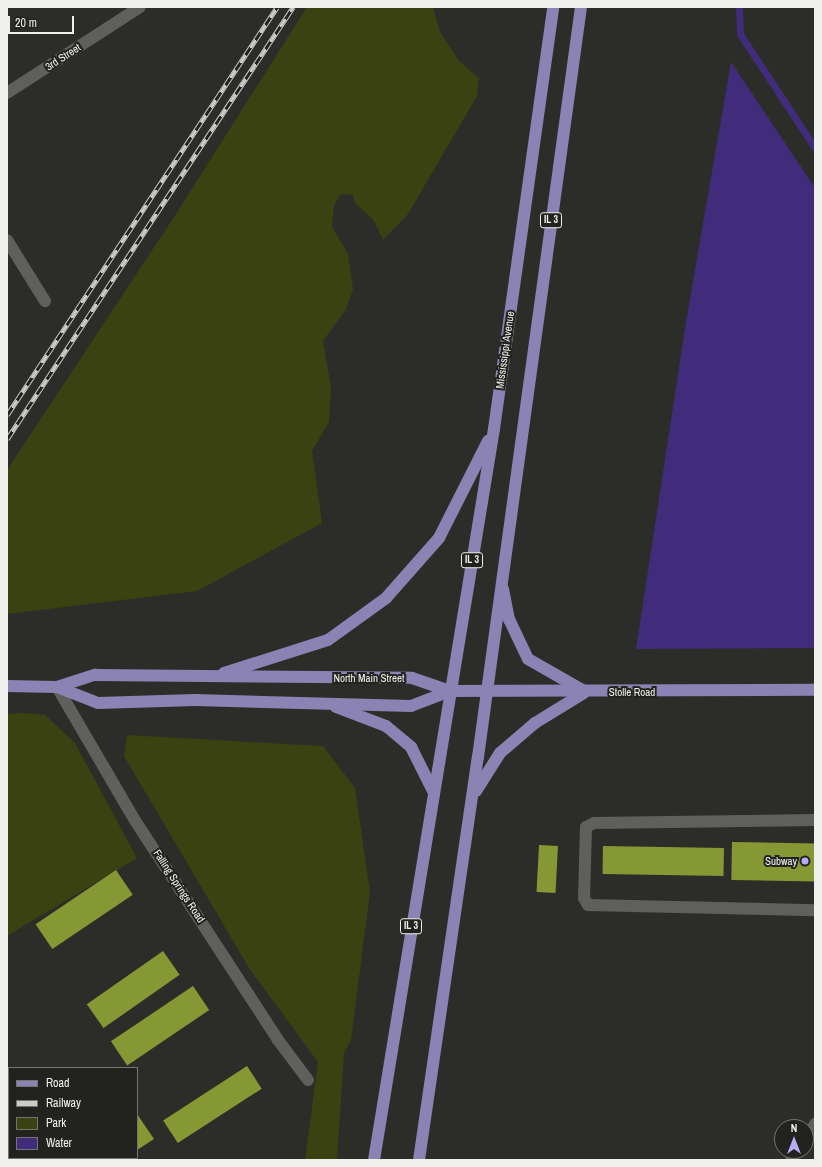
<!DOCTYPE html>
<html>
<head>
<meta charset="utf-8">
<style>
	body { margin:0 }
	#map { position:relative; width:822px; height:1167px; overflow:hidden; background:#2c2d28; font-family:"Archivo Narrow",sans-serif }
	div>[style] { position:absolute }
	[style*='--x'] { left:calc(var(--x)*1px); top:calc(var(--y)*1px); width:calc(var(--w)*1px); rotate:calc(var(--a)*1deg) }
	.green>* { inset:0; background:#394210 }
	.water>* { inset:0; background:#402c7b }
	.stream>* { height:7px; margin:-3.5px; padding:0 3.5px; transform-origin:3.5px; border-radius:3.5px; background:#402c7b }
	.building>* { inset:0; background:#869833; transform-origin:0 0 }
	.minor>* { height:12px; margin:-6px; padding:0 6px; transform-origin:6px; border-radius:6px; background:#5f605b }
	.major>* { height:12px; margin:-6px; padding:0 6px; transform-origin:6px; border-radius:6px; background:#8b83b4 }
	.rail>* { height:4.5px; margin-top:-2.25px; transform-origin:0; background:repeating-linear-gradient(90deg,#22231e 0 9px,#cbccc8 0 18px); box-sizing:border-box; border-block:1px solid #cbccc8 }
	.dots>* { width:11px; height:11px; translate:-50% -50%; box-sizing:border-box; border:2px solid #22231e; border-radius:50% }
	span { translate:-50% -50%; white-space:nowrap; text-align:center; line-height:1.15; -webkit-text-stroke:4px #22231e; paint-order:stroke }
	.shield-label span { padding:1px 3px; background:#22231e; border:1px solid; border-radius:3px; -webkit-text-stroke-width:0 }
	.shield-label { font-size:10px; color:#f0f1ed; font-weight:700 }
	.street-label { font-size:11px; color:#f0f1ed }
	.poi-label { font-size:11px; color:#f0f1ed }
	.right { translate:-100% -50%; text-align:right }
	.frame { position:absolute; inset:0; border:8px solid #f0f1ed; pointer-events:none }
	.legend { position:absolute; left:8px; top:1067px; width:130px; height:92px; box-sizing:border-box; background:#22231e; border:1px solid #747571; margin:0; padding:5px 7px; list-style:none; font-size:12px; color:#f0f1ed }
	.legend li { display:flex; align-items:center; gap:8px; height:20px }
	.legend b { width:20px; border:1px solid #747571 }
	.north { position:absolute; left:774px; top:1119px; width:40px; height:40px; box-sizing:border-box; background:#22231e; border:1px solid #747571; border-radius:50%; rotate:0deg; font-size:11px; font-weight:700; line-height:16px; text-align:center; color:#f0f1ed }
	.north::after { content:''; display:block; margin:auto; width:14px; height:18px; background:#b7abf8; clip-path:polygon(50% 0,100% 100%,50% 72%,0 100%) }
	.scale { position:absolute; left:8px; top:16px; width:66px; height:18px; box-sizing:border-box; border:2px solid #f0f1ed; border-top:0; padding-left:5px; font-size:12px; line-height:14px; white-space:nowrap; color:#f0f1ed; -webkit-text-stroke:3px #22231e; paint-order:stroke }
</style>
</head>
<body>
<div id="map">
	<div class="green">
		<i style="clip-path:polygon(307px 7px,433px 7px,440px 32px,459px 61px,479px 78px,477px 96px,408px 214px,383px 240px,374px 221px,355px 203px,353px 195px,341px 194px,334px 205px,332px 227px,348px 254px,353px 289px,346px 309px,323px 341px,331px 387px,329px 422px,312px 451px,322px 523px,197px 591px,7px 614px,7px 470px,176px 214px)"></i>
		<i style="clip-path:polygon(24px 713px,45px 715px,75px 743px,137px 858px,7px 936px,7px 714px)"></i>
		<i style="clip-path:polygon(127px 735px,323px 746px,355px 788px,370px 892px,351px 1040px,344px 1053px,337px 1160px,305px 1160px,318px 1062px,249px 968px,124px 756px)"></i>
	</div>
	<div class="water">
		<i style="clip-path:polygon(731px 62px,815px 188px,815px 648px,636px 649px,686px 322px)"></i>
	</div>
	<div class="stream">
		<i style="--x:739;--y:7;--w:27;--a:88"></i>
		<i style="--x:740;--y:34;--w:136;--a:56.7"></i>
	</div>
	<div class="building">
		<i style="left:732px;top:842px;width:83px;height:38px;rotate:1deg"></i>
		<i style="left:539px;top:845px;width:19px;height:47px;rotate:3deg"></i>
		<i style="left:603px;top:846px;width:121px;height:28px;rotate:1deg"></i>
		<i style="left:116px;top:870px;width:30px;height:97px;rotate:56deg"></i>
		<i style="left:163px;top:951px;width:29px;height:93px;rotate:55deg"></i>
		<i style="left:193px;top:986px;width:29px;height:99px;rotate:56deg"></i>
		<i style="left:247px;top:1066px;width:27px;height:100px;rotate:57deg"></i>
		<i style="clip-path:polygon(137px 1114px,154px 1139px,137px 1150px)"></i>
		<i style="clip-path:polygon(9px 1127px,9px 1158px,23px 1158px,20px 1160px,7px 1160px)"></i>
		<i style="clip-path:polygon(65px 1158px,126px 1158px,62px 1160px)"></i>
	</div>
	<div class="minor">
		<i style="--x:7;--y:93;--w:158;--a:-32.9"></i>
		<i style="--x:7;--y:240;--w:72;--a:58.1"></i>
		<i style="--x:57;--y:687;--w:156;--a:59.7"></i>
		<i style="--x:136;--y:822;--w:260;--a:56.9"></i>
		<i style="--x:278;--y:1040;--w:50;--a:53.1"></i>
		<i style="--x:815;--y:820;--w:221;--a:179.2"></i>
		<i style="--x:594;--y:823;--w:9;--a:153"></i>
		<i style="--x:586;--y:827;--w:71;--a:91.6"></i>
		<i style="--x:584;--y:898;--w:8;--a:60"></i>
		<i style="--x:588;--y:905;--w:227;--a:1.3"></i>
		<i style="--x:806;--y:1138;--w:17;--a:-57"></i>
		<i style="--x:791;--y:1160;--w:11;--a:-56"></i>
	</div>
	<div class="major">
		<i style="--x:503;--y:589;--w:31;--a:79"></i>
		<i style="--x:509;--y:619;--w:44;--a:64.6"></i>
		<i style="--x:528;--y:659;--w:64;--a:29.7"></i>
		<i style="--x:224;--y:673;--w:109;--a:-17.6"></i>
		<i style="--x:328;--y:640;--w:72;--a:-35.9"></i>
		<i style="--x:386;--y:598;--w:80;--a:-48.5"></i>
		<i style="--x:439;--y:538;--w:109;--a:-63.2"></i>
		<i style="--x:7;--y:686;--w:50;--a:1.1"></i>
		<i style="--x:57;--y:687;--w:40;--a:-18"></i>
		<i style="--x:95;--y:675;--w:317;--a:0.5"></i>
		<i style="--x:412;--y:678;--w:40;--a:18.9"></i>
		<i style="--x:450;--y:691;--w:365;--a:-0.2"></i>
		<i style="--x:57;--y:687;--w:44;--a:21.3"></i>
		<i style="--x:98;--y:703;--w:97;--a:-1.8"></i>
		<i style="--x:195;--y:700;--w:216;--a:1.6"></i>
		<i style="--x:411;--y:706;--w:42;--a:-21"></i>
		<i style="--x:336;--y:707;--w:53;--a:20.8"></i>
		<i style="--x:386;--y:726;--w:33;--a:40"></i>
		<i style="--x:411;--y:747;--w:49;--a:63.4"></i>
		<i style="--x:476;--y:791;--w:45;--a:-57.7"></i>
		<i style="--x:500;--y:753;--w:46;--a:-40.6"></i>
		<i style="--x:535;--y:723;--w:57;--a:-31.5"></i>
		<i style="--x:374;--y:1160;--w:741;--a:-80.68"></i>
		<i style="--x:494;--y:429;--w:426;--a:-82"></i>
		<i style="--x:419;--y:1160;--w:407;--a:-81.7"></i>
		<i style="--x:478;--y:757;--w:757;--a:-82.18"></i>
	</div>
	<div class="rail">
		<i style="--x:7;--y:415;--w:489;--a:-56.5"></i>
		<i style="--x:7;--y:439;--w:518;--a:-56.49"></i>
	</div>
	<div class="dots">
		<i style="left:805px;top:861px;background:#b7abf8"></i>
	</div>
	<div class="shield-label">
		<span style="left:551px;top:220px">IL 3</span>
		<span style="left:472px;top:560px">IL 3</span>
		<span style="left:411px;top:926px">IL 3</span>
	</div>
	<div class="street-label">
		<span style="left:63px;top:57px;rotate:-33deg">3rd Street</span>
		<span style="left:505px;top:350px;rotate:-82deg">Mississippi Avenue</span>
		<span style="left:369px;top:678px">North Main Street</span>
		<span style="left:632px;top:692px">Stolle Road</span>
		<span style="left:179px;top:886px;rotate:57deg">Falling Springs Road</span>
	</div>
	<div class="poi-label">
		<span class="right" style="left:797px;top:861px">Subway</span>
	</div>
	<div class="frame"></div>
	<ul class="legend">
	<li><b style="height:5px;background:#8b83b4"></b>Road</li>
	<li><b style="height:5px;background:#cbccc8"></b>Railway</li>
	<li><b style="height:11px;background:#394210"></b>Park</li>
	<li><b style="height:11px;background:#402c7b"></b>Water</li>
	</ul>
	<div class="north">N</div>
	<div class="scale">20 m</div>
</div>
</body>
</html>
